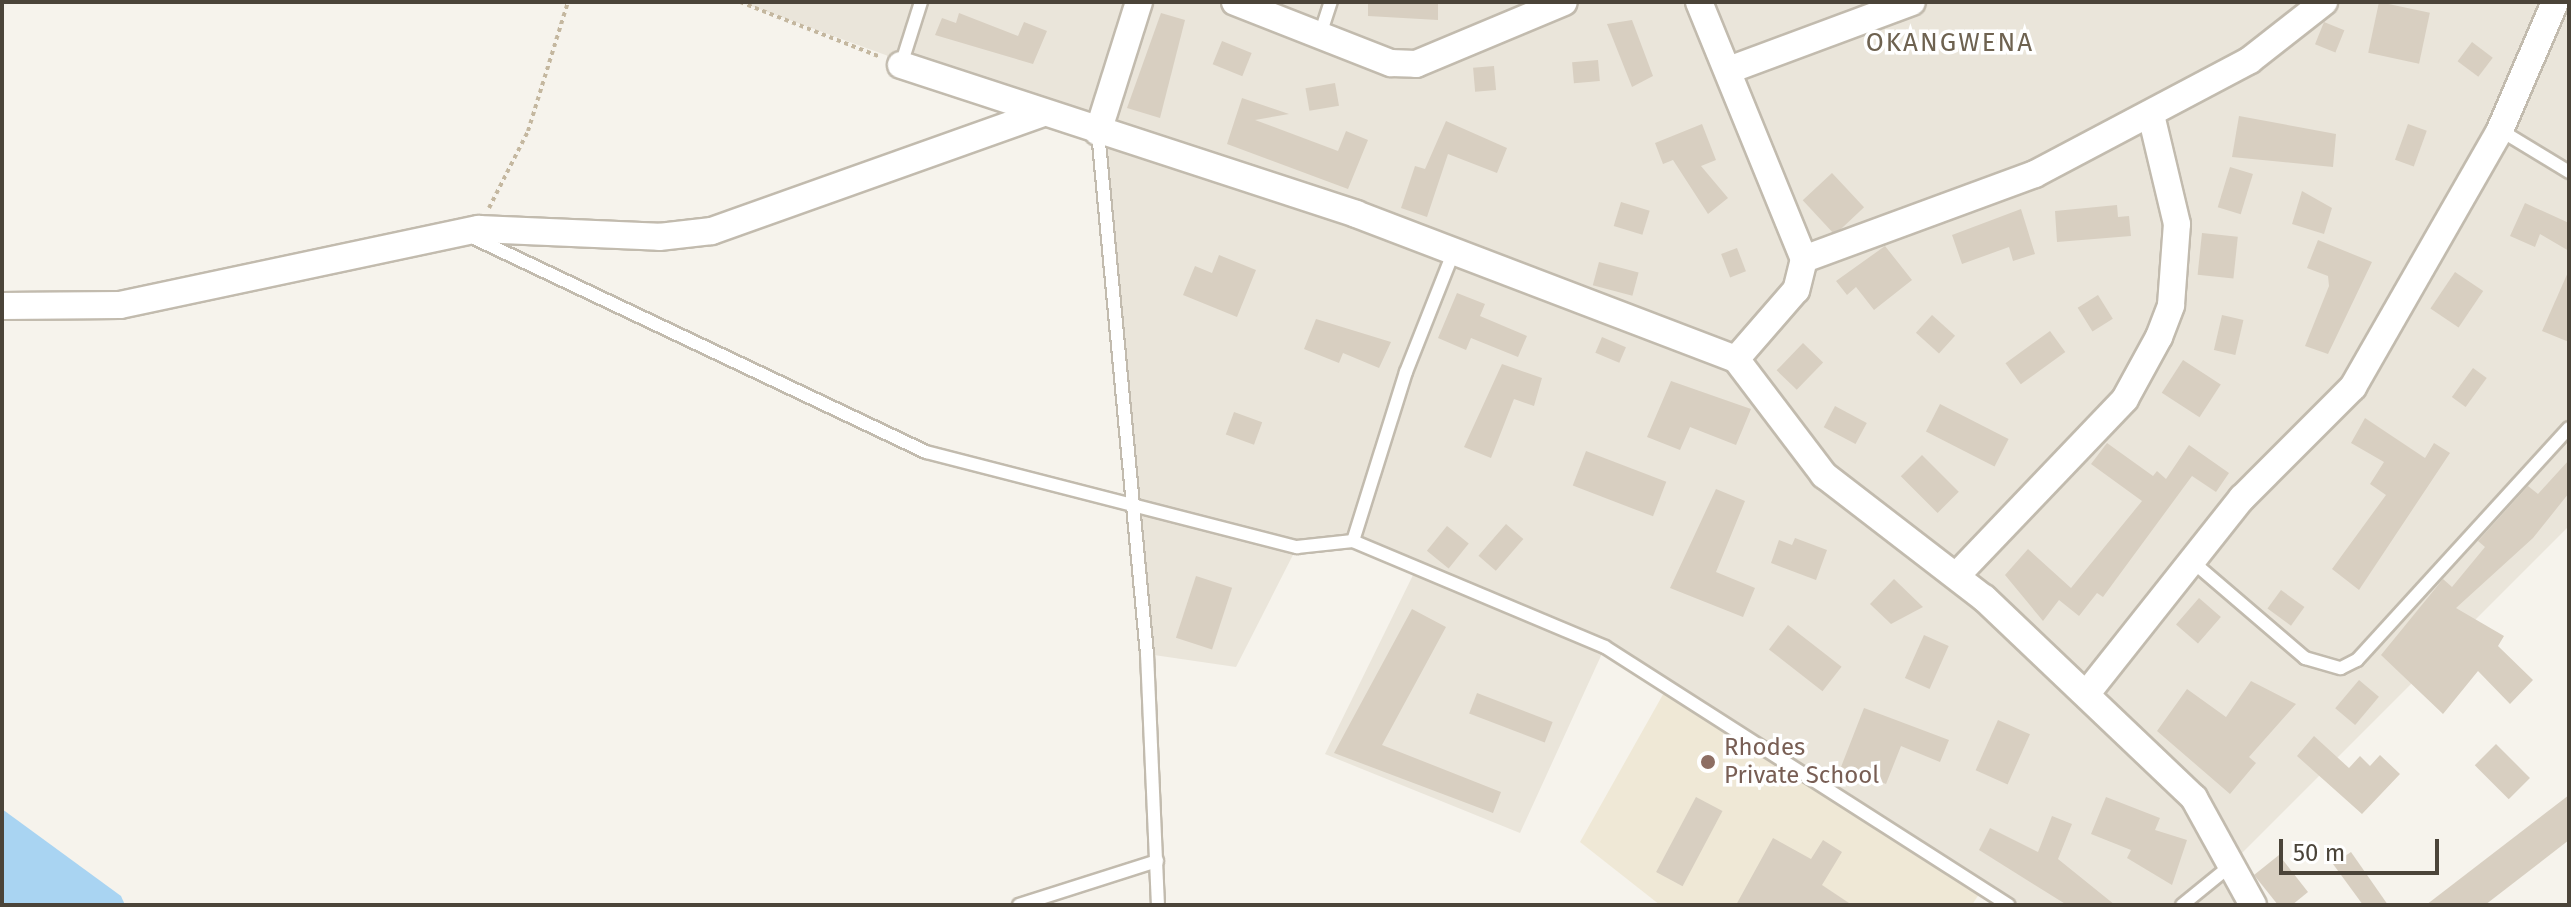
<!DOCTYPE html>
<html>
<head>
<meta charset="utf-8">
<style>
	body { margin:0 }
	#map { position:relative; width:2571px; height:907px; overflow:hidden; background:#f6f3ec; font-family:"Fira Sans",sans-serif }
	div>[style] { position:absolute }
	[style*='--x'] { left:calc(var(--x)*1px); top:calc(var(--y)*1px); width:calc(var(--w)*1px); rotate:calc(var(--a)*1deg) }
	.residential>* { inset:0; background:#eae5da }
	.education>* { inset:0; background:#efe8d6 }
	.water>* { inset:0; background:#a9d4f2 }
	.building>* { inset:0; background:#d8cfc1; transform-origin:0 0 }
	.path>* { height:4px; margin-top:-2px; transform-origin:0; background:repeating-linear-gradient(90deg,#c4b79f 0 4px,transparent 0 8px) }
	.roads { filter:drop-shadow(2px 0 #c2bbae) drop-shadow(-2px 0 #c2bbae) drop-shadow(0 2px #c2bbae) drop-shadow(0 -2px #c2bbae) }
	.lane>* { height:12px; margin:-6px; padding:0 6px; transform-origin:6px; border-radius:6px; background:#fff }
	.street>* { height:26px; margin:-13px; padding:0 13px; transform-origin:13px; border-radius:13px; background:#fff }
	.dots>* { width:22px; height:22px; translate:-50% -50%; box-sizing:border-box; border:4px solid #fff; border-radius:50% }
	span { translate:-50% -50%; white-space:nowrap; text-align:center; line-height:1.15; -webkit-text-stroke:7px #fff; paint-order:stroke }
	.education-label { font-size:24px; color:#785e54 }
	.left { translate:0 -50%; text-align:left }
	.neighbourhood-label { font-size:26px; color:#6e6250; letter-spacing:2px }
	.frame { position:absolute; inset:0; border:4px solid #4b4439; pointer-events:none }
	.scale { position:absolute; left:2279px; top:839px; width:160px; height:36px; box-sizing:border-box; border:4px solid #4b4439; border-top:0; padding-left:10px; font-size:24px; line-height:28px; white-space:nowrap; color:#4b4439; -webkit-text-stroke:6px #fff; paint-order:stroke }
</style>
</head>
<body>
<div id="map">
	<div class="residential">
		<i style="clip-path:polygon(740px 2px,2569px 2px,2569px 526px,2230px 865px,2253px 905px,2008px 905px,1605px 647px,1520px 833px,1325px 754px,1416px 569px,1353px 541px,1297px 547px,1236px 667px,1147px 654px,1097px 132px)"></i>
	</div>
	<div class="education">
		<i style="clip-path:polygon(1670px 682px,1983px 888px,1972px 905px,1660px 905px,1580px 842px)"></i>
	</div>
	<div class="water">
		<i style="clip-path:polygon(2px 809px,121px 896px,125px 905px,2px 905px)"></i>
	</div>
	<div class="building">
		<i style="clip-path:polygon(1368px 2px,1438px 2px,1438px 20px,1368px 16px)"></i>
		<i style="left:2379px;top:2px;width:52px;height:52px;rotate:12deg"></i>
		<i style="clip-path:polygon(959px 13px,1018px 36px,1024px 22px,1047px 31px,1033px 64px,935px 35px,942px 18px,956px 23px)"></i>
		<i style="clip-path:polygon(1161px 13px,1185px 20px,1160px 118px,1127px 108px)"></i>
		<i style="clip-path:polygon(1632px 20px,1653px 76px,1632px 87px,1607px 24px)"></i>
		<i style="left:2324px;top:22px;width:22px;height:24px;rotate:22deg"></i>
		<i style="left:1222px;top:41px;width:32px;height:25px;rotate:22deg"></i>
		<i style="left:2472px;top:42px;width:26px;height:24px;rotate:37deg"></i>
		<i style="left:1598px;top:60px;width:21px;height:26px;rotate:85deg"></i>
		<i style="left:1494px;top:66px;width:24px;height:21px;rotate:85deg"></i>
		<i style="left:1335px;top:83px;width:23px;height:30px;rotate:80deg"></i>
		<i style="clip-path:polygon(1242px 98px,1289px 114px,1255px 120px,1338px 151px,1346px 131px,1368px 140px,1348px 189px,1227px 144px)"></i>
		<i style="clip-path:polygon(2239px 116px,2336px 134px,2333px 167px,2232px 157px)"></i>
		<i style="clip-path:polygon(1446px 121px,1507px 148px,1497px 173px,1448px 154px,1427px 217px,1401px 208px,1415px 166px,1425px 169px)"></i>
		<i style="clip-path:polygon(1702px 124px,1716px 160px,1701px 166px,1728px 198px,1708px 214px,1673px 160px,1663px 164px,1655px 143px)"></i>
		<i style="left:2408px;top:124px;width:20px;height:38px;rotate:20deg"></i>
		<i style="left:2230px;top:167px;width:24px;height:42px;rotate:17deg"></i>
		<i style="left:1832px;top:173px;width:47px;height:40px;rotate:47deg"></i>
		<i style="clip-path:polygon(2302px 191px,2332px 208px,2324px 234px,2292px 224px)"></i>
		<i style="left:1621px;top:202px;width:30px;height:25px;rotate:17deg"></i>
		<i style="clip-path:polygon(2525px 203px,2569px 223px,2569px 251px,2540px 234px,2535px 247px,2510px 236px)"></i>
		<i style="clip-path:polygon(2117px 205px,2118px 217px,2129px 216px,2131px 236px,2057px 242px,2055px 211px)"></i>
		<i style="clip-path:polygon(2021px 209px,2035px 254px,2013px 261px,2009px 247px,1962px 264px,1952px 235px)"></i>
		<i style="left:2202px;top:233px;width:36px;height:42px;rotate:6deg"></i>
		<i style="clip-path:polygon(2318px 240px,2372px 262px,2328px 354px,2305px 346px,2329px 286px,2328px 276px,2307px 268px)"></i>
		<i style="clip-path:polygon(1885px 246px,1912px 280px,1874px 310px,1856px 287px,1847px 295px,1836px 281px)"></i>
		<i style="left:1737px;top:248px;width:25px;height:17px;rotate:69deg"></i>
		<i style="clip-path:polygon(1219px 255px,1256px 270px,1237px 317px,1183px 295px,1195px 266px,1212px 273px)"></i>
		<i style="left:1599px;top:262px;width:41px;height:24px;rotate:15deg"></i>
		<i style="clip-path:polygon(2569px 270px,2569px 342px,2542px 331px)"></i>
		<i style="left:2455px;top:272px;width:34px;height:44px;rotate:34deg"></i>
		<i style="clip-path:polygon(1457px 293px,1485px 304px,1480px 316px,1527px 336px,1518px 357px,1471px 338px,1466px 350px,1438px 338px)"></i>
		<i style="left:2098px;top:295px;width:28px;height:24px;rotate:58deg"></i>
		<i style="left:1932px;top:315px;width:31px;height:24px;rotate:42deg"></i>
		<i style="left:2222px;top:315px;width:22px;height:36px;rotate:13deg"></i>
		<i style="clip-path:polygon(1316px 319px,1391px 342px,1379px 368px,1343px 353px,1339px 363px,1304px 349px)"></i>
		<i style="left:2050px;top:331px;width:26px;height:55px;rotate:54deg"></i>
		<i style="left:1602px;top:337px;width:26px;height:17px;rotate:23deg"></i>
		<i style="left:1803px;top:343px;width:28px;height:38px;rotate:44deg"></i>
		<i style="left:2183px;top:360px;width:45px;height:39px;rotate:33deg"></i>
		<i style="clip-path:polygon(1502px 364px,1542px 378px,1534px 406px,1514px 399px,1491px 458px,1464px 447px)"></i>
		<i style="left:2473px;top:368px;width:17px;height:36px;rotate:36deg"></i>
		<i style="clip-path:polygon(1671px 381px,1751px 409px,1736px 445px,1690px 427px,1680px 450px,1647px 437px)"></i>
		<i style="left:1940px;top:404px;width:77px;height:31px;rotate:27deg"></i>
		<i style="left:1835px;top:406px;width:36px;height:24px;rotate:28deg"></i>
		<i style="left:1234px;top:412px;width:30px;height:24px;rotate:20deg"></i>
		<i style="clip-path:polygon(2365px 418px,2425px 458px,2434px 443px,2450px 453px,2359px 590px,2332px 569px,2386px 495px,2370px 484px,2384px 462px,2351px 443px)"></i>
		<i style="clip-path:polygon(2107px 443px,2153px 476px,2157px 471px,2166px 479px,2189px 445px,2229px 473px,2216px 492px,2192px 476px,2103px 597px,2097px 593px,2079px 616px,2059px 600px,2043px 621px,2005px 575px,2028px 549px,2071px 588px,2142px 501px,2091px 464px)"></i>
		<i style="left:1586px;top:451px;width:86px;height:37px;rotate:21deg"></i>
		<i style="left:1922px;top:455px;width:52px;height:30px;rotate:45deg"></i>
		<i style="clip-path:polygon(2569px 460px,2569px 493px,2533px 538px,2456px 608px,2504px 636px,2498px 646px,2533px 680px,2510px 704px,2478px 671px,2443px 714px,2381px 655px,2443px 579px,2452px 587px,2485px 547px,2478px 541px,2528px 486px,2538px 494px)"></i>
		<i style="clip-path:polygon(1716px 489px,1745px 501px,1716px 572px,1755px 588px,1743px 617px,1670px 588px)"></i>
		<i style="left:1506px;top:524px;width:23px;height:42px;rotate:41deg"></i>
		<i style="left:1447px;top:526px;width:28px;height:32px;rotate:39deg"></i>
		<i style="clip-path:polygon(1795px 538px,1827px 550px,1816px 580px,1771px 563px,1779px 540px,1792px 545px)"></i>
		<i style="left:1196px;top:576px;width:38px;height:65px;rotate:18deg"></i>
		<i style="clip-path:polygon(1894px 579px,1923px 607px,1891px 624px,1870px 604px)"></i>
		<i style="left:2281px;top:590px;width:29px;height:23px;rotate:36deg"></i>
		<i style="left:2199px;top:598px;width:29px;height:35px;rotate:41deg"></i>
		<i style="clip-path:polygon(1412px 609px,1446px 627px,1382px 745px,1501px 792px,1493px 813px,1334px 753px)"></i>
		<i style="left:1788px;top:625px;width:68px;height:31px;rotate:38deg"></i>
		<i style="left:1924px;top:635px;width:27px;height:47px;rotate:24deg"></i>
		<i style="left:2359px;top:680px;width:26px;height:37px;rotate:40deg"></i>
		<i style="clip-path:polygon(2251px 681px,2296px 704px,2249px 757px,2256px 763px,2230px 794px,2157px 731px,2187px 689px,2226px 717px)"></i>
		<i style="left:1477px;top:693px;width:81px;height:22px;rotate:21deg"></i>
		<i style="clip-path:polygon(1864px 708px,1949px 740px,1940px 762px,1901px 746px,1886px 784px,1841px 767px)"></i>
		<i style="left:1998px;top:720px;width:35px;height:55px;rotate:24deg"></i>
		<i style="clip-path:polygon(2314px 736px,2349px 768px,2360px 756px,2370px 766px,2380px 755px,2400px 774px,2362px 814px,2297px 756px)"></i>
		<i style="left:2496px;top:744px;width:48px;height:30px;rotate:45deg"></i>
		<i style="clip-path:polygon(2569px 795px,2569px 840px,2485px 905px,2426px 905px)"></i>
		<i style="left:1696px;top:797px;width:30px;height:85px;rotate:28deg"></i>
		<i style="clip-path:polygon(2106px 797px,2160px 818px,2155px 830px,2187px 840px,2172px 885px,2127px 858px,2131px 850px,2091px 834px)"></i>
		<i style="clip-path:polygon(2052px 816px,2072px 824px,2058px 859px,2115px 905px,2067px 905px,1979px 850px,1990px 828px,2038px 852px)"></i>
		<i style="clip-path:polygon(1773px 838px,1811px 859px,1823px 840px,1842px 852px,1822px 885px,1852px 905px,1736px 905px)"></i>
		<i style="clip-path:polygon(2351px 852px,2388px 905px,2363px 905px,2333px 864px)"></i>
		<i style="clip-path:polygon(2279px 855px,2308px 892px,2292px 905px,2278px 905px,2254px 875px)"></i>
	</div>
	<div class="path">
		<i style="--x:740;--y:2;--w:150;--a:21.4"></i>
		<i style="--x:489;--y:208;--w:86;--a:-63.1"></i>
		<i style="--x:528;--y:131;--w:135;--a:-72.8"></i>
	</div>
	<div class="roads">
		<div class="lane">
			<i style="--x:1319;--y:38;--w:38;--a:-72"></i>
			<i style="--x:901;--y:65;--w:66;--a:-72.4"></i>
			<i style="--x:2500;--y:130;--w:81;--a:31.3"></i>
			<i style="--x:1098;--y:132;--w:524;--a:84.64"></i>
			<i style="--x:1147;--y:654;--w:251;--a:87.5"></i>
			<i style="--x:470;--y:236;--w:505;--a:25.35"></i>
			<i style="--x:926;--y:452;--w:383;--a:14.4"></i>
			<i style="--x:1297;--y:547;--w:56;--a:-6.1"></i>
			<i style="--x:1353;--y:541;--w:273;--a:22.8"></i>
			<i style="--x:1605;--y:647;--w:479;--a:32.6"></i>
			<i style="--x:1353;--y:541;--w:177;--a:-72.6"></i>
			<i style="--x:1406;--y:372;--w:130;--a:-68.4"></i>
			<i style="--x:2193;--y:562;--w:148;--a:40.6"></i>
			<i style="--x:2305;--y:658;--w:37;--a:16"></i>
			<i style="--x:2341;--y:668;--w:18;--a:-27"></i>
			<i style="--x:2357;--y:660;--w:314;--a:-47.6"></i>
			<i style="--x:1019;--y:905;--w:145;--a:-17.7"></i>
			<i style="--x:2182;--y:905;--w:62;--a:-39.1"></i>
		</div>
		<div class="street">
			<i style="--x:1235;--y:2;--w:168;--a:21.4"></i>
			<i style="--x:1391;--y:63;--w:25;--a:2"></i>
			<i style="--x:1416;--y:64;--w:160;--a:-22.7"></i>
			<i style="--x:1699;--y:2;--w:278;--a:67.8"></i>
			<i style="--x:1804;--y:259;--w:32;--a:104"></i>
			<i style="--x:1796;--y:290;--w:91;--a:131"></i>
			<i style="--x:901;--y:65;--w:479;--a:18.1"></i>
			<i style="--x:1356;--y:214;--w:407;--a:20.9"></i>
			<i style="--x:1736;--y:359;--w:146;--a:52.8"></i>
			<i style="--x:1824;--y:475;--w:202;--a:37.6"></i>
			<i style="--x:1984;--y:598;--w:290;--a:43.6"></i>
			<i style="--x:2194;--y:798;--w:122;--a:61.1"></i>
			<i style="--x:1729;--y:70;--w:195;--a:-20.4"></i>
			<i style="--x:1098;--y:132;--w:136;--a:-72.5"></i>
			<i style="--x:1804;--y:259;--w:246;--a:-20.2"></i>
			<i style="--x:2035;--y:174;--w:243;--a:-27.9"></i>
			<i style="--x:2250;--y:60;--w:94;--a:-38.1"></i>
			<i style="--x:2;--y:306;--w:118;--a:-0.5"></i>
			<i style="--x:120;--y:305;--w:367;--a:-12"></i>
			<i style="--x:479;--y:229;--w:180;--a:2.5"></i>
			<i style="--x:659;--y:237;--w:53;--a:-6.5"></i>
			<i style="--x:712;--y:231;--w:349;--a:-19.6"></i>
			<i style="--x:1957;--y:575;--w:243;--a:-46.3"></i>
			<i style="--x:2125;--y:399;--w:71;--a:-61.3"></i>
			<i style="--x:2159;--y:337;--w:34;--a:-69"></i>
			<i style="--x:2171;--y:305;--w:81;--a:-85.8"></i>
			<i style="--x:2177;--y:224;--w:112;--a:-103.4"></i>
			<i style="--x:2088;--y:692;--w:248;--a:-51.6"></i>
			<i style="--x:2242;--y:498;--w:157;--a:-45"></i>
			<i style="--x:2353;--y:387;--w:296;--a:-60.2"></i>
			<i style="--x:2500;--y:130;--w:139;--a:-66.7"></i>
		</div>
	</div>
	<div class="dots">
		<i style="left:1708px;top:762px;background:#8d6e63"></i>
	</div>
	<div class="education-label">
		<span class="left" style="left:1724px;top:762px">Rhodes<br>Private School</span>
	</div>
	<div class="neighbourhood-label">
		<span style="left:1950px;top:43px">OKANGWENA</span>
	</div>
	<div class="frame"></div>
	<div class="scale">50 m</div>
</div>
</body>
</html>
